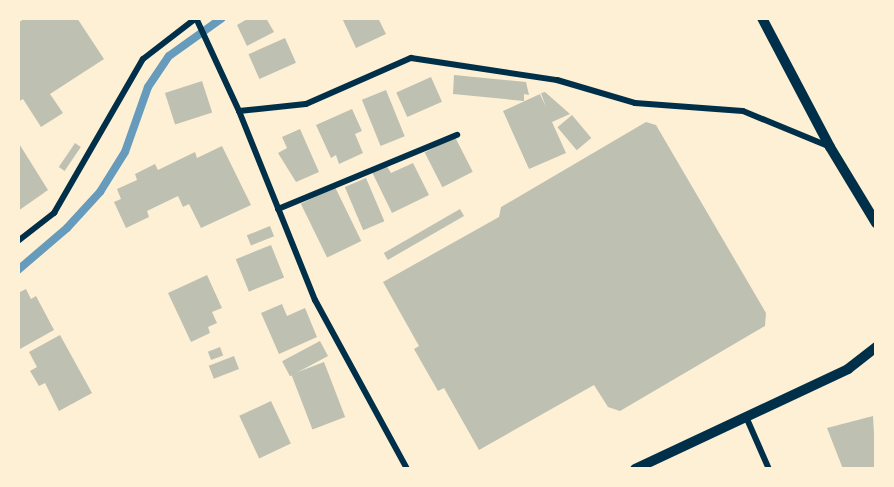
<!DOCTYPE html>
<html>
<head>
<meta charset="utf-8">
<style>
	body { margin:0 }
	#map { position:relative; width:894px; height:487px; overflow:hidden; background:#fdf0d5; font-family:Commissioner,sans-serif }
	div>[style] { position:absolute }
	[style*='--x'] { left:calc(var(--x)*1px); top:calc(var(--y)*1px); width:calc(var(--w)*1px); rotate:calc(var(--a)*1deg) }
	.stream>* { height:8px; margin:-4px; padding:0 4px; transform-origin:4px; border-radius:4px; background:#669bbc }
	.building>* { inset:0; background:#bec0b2; transform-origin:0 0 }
	.minor>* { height:6px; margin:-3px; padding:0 3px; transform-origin:3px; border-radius:3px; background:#003049 }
	.tertiary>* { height:10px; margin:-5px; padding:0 5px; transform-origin:5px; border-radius:5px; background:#003049 }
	span { translate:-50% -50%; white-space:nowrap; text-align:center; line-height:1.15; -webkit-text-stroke:6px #fdf0d5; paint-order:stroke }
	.frame { position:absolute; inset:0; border:20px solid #fdf0d5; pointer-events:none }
</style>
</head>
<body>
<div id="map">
	<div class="stream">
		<i style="--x:18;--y:270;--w:65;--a:-40.6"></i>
		<i style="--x:67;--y:228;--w:49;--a:-47.5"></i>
		<i style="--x:100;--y:192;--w:47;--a:-58"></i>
		<i style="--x:125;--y:152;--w:69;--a:-70.5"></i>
		<i style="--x:148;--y:87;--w:37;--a:-56"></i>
		<i style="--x:169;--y:56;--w:65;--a:-35.6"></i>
	</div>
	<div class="building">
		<i style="clip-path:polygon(25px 18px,77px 18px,104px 59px,50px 94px,63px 113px,41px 127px,23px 99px,18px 102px,18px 23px)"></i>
		<i style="clip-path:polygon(249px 18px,266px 18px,274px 32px,247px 46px,237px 25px)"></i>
		<i style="clip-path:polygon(342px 18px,378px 18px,386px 34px,356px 48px)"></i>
		<i style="left:285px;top:38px;width:27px;height:40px;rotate:66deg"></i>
		<i style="clip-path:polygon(454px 75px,526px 82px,529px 95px,524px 94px,524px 101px,453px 94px)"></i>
		<i style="left:431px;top:77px;width:27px;height:38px;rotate:66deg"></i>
		<i style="left:202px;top:81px;width:33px;height:39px;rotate:72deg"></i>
		<i style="left:386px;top:90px;width:50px;height:26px;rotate:68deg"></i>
		<i style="clip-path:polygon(545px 92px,570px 114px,552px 122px,566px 153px,529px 169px,503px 111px,540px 94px,546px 107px,541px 93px)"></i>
		<i style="clip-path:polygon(352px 109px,362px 131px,355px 134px,363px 153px,339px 164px,336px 155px,331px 158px,316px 125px)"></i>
		<i style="left:572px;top:115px;width:30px;height:19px;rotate:50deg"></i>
		<i style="clip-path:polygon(646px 122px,656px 125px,766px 313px,765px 326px,620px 411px,608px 407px,594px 385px,479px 450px,444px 388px,438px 391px,414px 349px,419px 346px,383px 282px,499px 217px,501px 207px)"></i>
		<i style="clip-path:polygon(300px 129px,319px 172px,296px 182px,278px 153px,287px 148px,282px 137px)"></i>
		<i style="left:455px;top:137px;width:39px;height:34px;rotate:63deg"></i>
		<i style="clip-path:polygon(18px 142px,48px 190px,18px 211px)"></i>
		<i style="left:75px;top:143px;width:7px;height:29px;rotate:34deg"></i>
		<i style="clip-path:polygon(222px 146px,251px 205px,201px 228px,189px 204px,183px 207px,178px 196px,147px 211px,149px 217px,126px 228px,114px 202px,121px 199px,117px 189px,137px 180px,135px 174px,155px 164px,158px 170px,195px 152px,197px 158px)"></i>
		<i style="clip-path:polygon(413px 163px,429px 195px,392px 213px,372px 172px,386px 165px,391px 173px)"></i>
		<i style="left:366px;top:178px;width:47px;height:23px;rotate:67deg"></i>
		<i style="left:335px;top:187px;width:60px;height:38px;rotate:64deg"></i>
		<i style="left:460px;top:209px;width:8px;height:88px;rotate:60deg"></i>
		<i style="left:270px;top:226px;width:11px;height:25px;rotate:68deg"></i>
		<i style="left:271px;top:245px;width:35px;height:38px;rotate:68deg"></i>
		<i style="clip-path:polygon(207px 275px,222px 308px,212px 312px,217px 323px,208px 327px,210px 333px,191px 342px,168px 293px)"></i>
		<i style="clip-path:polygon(26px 289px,31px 299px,36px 296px,54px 330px,20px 349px,18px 293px)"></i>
		<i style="clip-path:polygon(282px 304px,287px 316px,305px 308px,317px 337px,279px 354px,261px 313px)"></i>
		<i style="clip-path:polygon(60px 335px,92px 393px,59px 411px,45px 383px,39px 386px,30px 371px,37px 367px,29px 352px)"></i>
		<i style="left:320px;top:341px;width:17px;height:43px;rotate:62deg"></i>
		<i style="left:220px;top:347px;width:9px;height:13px;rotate:69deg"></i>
		<i style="left:234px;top:356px;width:14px;height:27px;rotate:69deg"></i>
		<i style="left:324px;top:362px;width:59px;height:35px;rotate:69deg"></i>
		<i style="left:271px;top:401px;width:47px;height:35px;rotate:65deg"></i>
		<i style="clip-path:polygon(873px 416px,876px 469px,843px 469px,827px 428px)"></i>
	</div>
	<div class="minor">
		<i style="--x:196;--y:18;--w:102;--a:65.2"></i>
		<i style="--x:239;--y:111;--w:204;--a:68.1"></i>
		<i style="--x:315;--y:300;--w:192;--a:61.4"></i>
		<i style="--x:239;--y:111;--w:67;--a:-6"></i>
		<i style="--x:306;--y:104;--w:115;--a:-23.7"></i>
		<i style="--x:411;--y:58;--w:148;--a:8.6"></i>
		<i style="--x:557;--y:80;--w:81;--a:16.4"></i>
		<i style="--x:635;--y:103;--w:108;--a:4.2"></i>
		<i style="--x:743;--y:111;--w:92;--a:22.4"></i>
		<i style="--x:278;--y:209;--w:194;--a:-22.5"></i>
		<i style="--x:18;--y:241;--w:46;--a:-37.9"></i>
		<i style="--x:54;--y:213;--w:178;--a:-60"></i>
		<i style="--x:143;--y:59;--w:67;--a:-37.7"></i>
		<i style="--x:747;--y:419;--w:55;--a:66.3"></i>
	</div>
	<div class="tertiary">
		<i style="--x:762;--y:18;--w:146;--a:62.2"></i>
		<i style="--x:830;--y:147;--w:89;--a:58.8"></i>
		<i style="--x:635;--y:469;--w:235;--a:-25.1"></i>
		<i style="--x:848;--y:369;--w:36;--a:-38"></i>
	</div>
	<div class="frame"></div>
</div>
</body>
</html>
